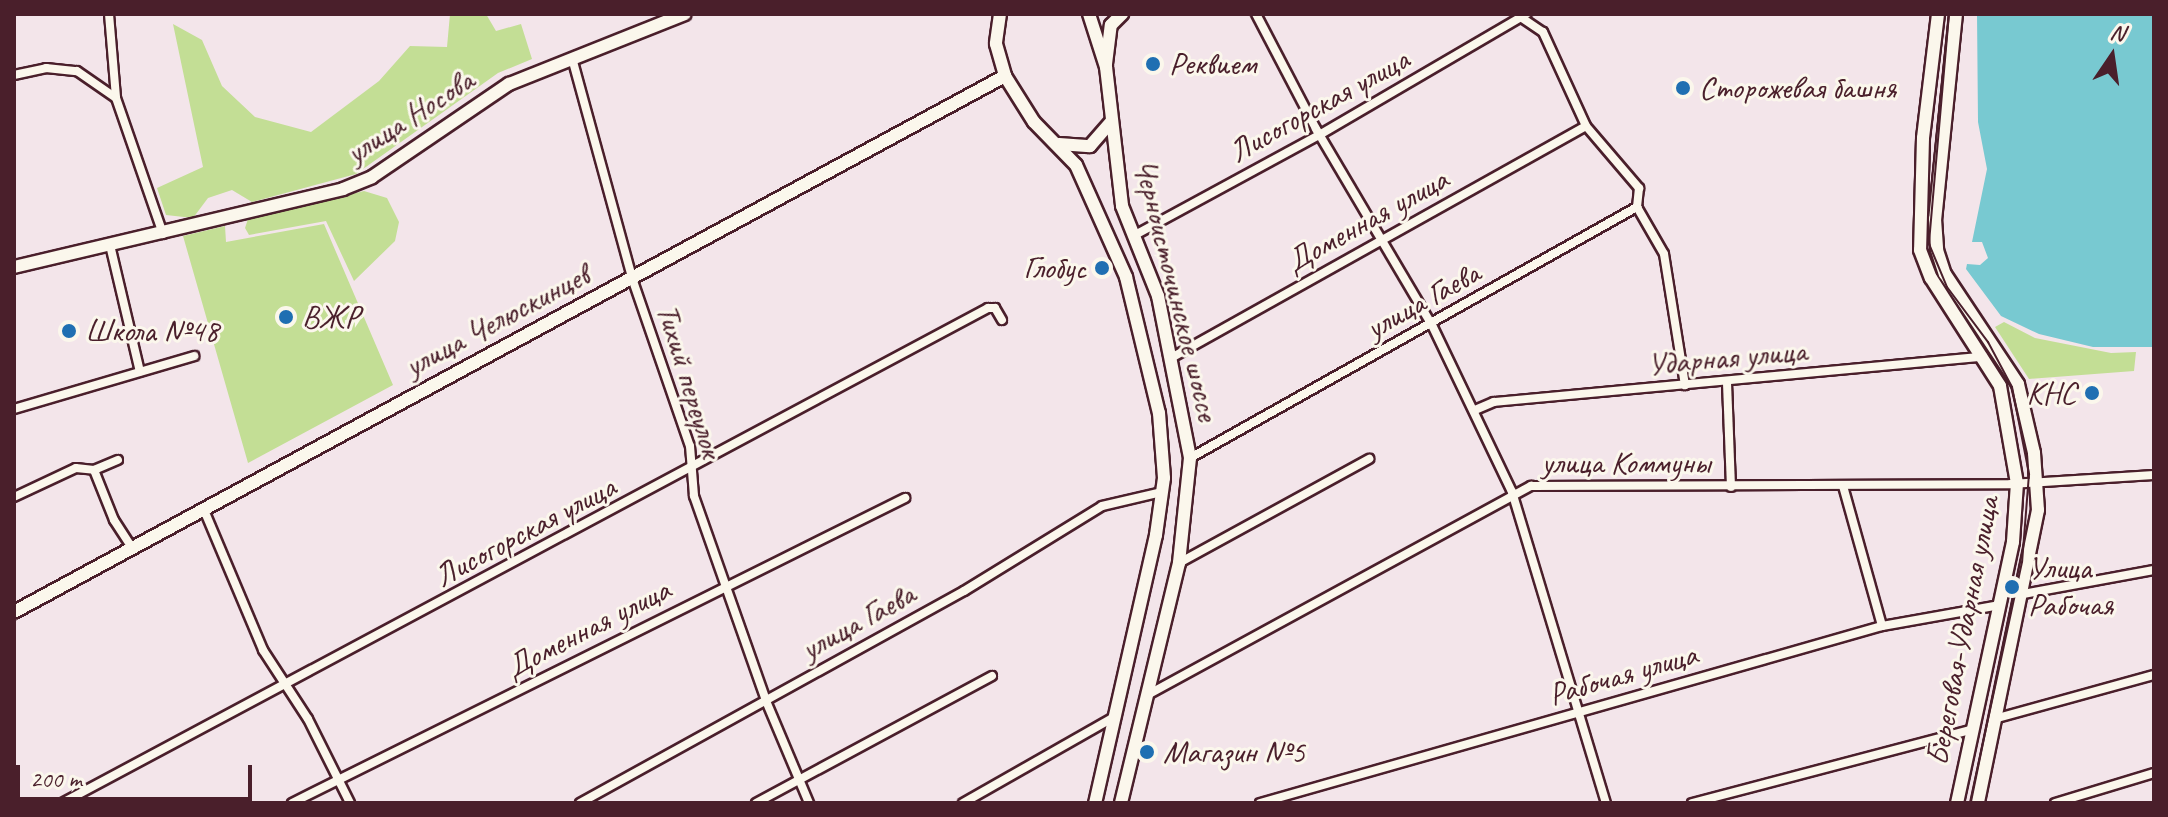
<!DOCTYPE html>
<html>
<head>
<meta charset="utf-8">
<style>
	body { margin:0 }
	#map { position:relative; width:2168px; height:817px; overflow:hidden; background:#f3e5ea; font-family:Caveat,sans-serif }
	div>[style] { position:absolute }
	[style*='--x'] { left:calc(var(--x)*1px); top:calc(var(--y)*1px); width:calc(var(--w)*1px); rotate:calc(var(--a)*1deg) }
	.green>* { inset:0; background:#c3de95 }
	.water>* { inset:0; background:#78c9d1 }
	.roads { filter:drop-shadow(2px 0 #4a1f2b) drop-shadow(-2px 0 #4a1f2b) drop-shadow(0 2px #4a1f2b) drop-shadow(0 -2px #4a1f2b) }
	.street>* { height:8px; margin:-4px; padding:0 4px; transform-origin:4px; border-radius:4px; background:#fbf7ec }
	.secondary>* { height:12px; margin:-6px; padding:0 6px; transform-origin:6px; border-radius:6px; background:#fbf7ec }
	.primary>* { height:12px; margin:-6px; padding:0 6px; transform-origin:6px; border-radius:6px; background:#fbf7ec }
	.tram>* { height:2px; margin:-1px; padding:0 1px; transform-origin:1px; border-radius:1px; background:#4a1f2b }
	.dots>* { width:22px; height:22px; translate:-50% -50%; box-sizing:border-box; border:4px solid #fbf7ec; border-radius:50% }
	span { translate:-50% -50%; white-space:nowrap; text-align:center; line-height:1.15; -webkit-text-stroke:6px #fbf7ec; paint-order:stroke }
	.poi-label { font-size:32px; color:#4a1f2b }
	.left { translate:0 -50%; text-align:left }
	.right { translate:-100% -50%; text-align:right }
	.street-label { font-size:32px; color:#4a1f2b }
	.frame { position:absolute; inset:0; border:16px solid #4a1f2b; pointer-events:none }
	.north { position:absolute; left:2072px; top:16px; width:80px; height:80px; -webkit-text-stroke:6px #fbf7ec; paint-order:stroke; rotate:13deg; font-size:22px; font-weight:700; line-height:32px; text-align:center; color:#4a1f2b }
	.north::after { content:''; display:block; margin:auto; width:28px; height:36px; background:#4a1f2b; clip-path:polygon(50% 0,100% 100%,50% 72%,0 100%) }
	.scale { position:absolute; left:16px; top:765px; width:236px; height:36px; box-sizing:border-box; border:4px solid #4a1f2b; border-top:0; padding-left:10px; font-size:24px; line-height:28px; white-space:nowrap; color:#4a1f2b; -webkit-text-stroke:6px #fbf7ec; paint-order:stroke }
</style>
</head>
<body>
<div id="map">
	<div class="green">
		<i style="clip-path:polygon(450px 14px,486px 14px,496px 31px,521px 24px,532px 59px,498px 73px,356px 174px,252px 202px,232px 190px,208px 198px,193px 218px,166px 215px,157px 188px,203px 167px,173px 24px,202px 40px,222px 86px,255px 117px,311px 132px,379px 81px,410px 46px,447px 47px)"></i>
		<i style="clip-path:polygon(364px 191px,387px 198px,399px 222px,395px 241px,354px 281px,326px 221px,249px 235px,245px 228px,248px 219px)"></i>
		<i style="clip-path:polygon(324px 224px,393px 385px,248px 463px,183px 236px,225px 226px,226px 242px)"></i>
		<i style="clip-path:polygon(2004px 322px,2035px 338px,2111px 353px,2136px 352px,2134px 371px,2029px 379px,1995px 327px)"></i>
	</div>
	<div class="water">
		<i style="clip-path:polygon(1977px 14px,2154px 14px,2154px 347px,2093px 347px,2039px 334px,2001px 316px,1966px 269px,1967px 264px,1980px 265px,1988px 258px,1982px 242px,1972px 242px,1987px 169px,1978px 122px)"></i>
	</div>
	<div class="roads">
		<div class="street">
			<i style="--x:109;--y:14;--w:83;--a:85.2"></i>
			<i style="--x:1256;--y:14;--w:130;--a:62.4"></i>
			<i style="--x:1316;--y:129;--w:228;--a:59.4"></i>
			<i style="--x:1432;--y:325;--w:185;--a:64.4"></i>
			<i style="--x:1512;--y:492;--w:325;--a:73.2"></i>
			<i style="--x:1522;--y:18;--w:25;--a:34"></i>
			<i style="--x:1543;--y:32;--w:103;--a:65.4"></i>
			<i style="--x:1586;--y:126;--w:82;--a:49.5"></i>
			<i style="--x:1639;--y:188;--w:19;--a:96"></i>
			<i style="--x:1637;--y:207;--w:54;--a:60.1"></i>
			<i style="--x:1664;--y:254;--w:133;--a:80.9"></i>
			<i style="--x:572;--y:58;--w:228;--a:74.7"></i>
			<i style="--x:632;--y:278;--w:178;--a:71"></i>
			<i style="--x:690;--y:446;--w:50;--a:85.4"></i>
			<i style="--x:694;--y:496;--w:217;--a:70.6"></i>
			<i style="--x:766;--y:701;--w:111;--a:67.1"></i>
			<i style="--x:14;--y:75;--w:33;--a:-12"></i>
			<i style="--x:46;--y:68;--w:31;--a:6"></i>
			<i style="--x:77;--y:71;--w:47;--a:34.7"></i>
			<i style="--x:116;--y:98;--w:144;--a:70.9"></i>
			<i style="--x:1133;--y:236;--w:214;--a:-28.5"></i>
			<i style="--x:1321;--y:134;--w:238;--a:-30.3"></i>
			<i style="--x:110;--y:245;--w:130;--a:76.7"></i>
			<i style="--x:1171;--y:358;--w:475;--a:-29.2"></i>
			<i style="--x:1727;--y:383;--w:104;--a:87.8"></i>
			<i style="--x:14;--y:409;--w:188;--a:-16.4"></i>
			<i style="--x:1475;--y:410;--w:21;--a:-23"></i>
			<i style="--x:1494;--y:402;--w:491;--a:-5.3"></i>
			<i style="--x:1190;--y:458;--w:513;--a:-29.32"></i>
			<i style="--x:94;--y:470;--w:54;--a:68.2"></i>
			<i style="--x:114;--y:520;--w:35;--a:57"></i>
			<i style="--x:1843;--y:486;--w:145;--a:74.4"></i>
			<i style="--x:14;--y:497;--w:68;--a:-25.1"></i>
			<i style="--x:76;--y:468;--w:18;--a:6"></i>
			<i style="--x:94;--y:470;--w:26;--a:-23"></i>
			<i style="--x:204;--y:510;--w:152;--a:67.1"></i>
			<i style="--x:263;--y:650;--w:82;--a:56.9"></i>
			<i style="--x:308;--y:719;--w:94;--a:63.4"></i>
			<i style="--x:1179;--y:563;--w:217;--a:-28.7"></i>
			<i style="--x:2023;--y:594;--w:133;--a:-10.4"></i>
			<i style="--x:1151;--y:693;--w:433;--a:-28.6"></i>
			<i style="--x:1531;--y:486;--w:480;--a:-0.2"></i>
			<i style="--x:2011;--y:484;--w:143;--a:-3.6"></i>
			<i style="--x:1994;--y:719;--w:166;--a:-15.4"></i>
			<i style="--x:62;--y:803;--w:1050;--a:-28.13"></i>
			<i style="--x:988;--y:308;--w:7;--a:0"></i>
			<i style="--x:995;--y:308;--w:14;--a:60"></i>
			<i style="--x:292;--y:803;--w:685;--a:-26.45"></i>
			<i style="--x:580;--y:803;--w:439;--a:-28.9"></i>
			<i style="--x:964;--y:591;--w:162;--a:-31.6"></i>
			<i style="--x:1102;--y:506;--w:62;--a:-13.1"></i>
			<i style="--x:756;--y:803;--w:268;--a:-28.3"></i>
			<i style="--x:963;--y:803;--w:176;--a:-29.6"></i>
			<i style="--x:1260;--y:803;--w:647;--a:-15.88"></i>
			<i style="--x:1882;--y:626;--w:120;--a:-10.1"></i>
			<i style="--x:1692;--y:803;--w:287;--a:-14.7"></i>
			<i style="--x:2055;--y:803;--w:103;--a:-16.9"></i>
		</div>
		<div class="secondary">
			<i style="--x:1938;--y:14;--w:125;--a:96.9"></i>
			<i style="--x:1923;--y:138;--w:112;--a:91.5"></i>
			<i style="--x:1920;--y:250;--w:30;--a:69"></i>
			<i style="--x:1931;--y:278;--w:128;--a:57.4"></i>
			<i style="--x:2000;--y:386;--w:98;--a:80.1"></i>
			<i style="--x:2017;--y:483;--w:59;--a:93.9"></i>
			<i style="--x:2013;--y:542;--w:267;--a:102.1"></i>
			<i style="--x:1956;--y:14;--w:206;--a:95.8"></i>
			<i style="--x:1935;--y:219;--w:31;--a:86"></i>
			<i style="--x:1937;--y:250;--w:25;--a:72"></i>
			<i style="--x:1945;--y:274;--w:132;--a:56.4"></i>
			<i style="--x:2018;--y:384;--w:71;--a:76.9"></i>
			<i style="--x:2034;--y:453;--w:57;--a:86"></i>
			<i style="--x:2038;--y:510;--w:299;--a:101.6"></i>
			<i style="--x:1106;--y:64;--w:39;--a:-83"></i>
			<i style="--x:1111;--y:25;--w:16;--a:-45"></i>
			<i style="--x:14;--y:267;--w:338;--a:-13.3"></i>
			<i style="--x:343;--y:189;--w:31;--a:-22"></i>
			<i style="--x:372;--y:177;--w:166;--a:-34.2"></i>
			<i style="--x:509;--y:84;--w:189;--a:-21.7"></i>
			<i style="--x:14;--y:612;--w:1127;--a:-28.41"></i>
		</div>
		<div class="primary">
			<i style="--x:1000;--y:14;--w:30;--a:98"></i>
			<i style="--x:996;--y:44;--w:33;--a:74"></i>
			<i style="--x:1005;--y:76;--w:54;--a:57.8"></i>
			<i style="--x:1034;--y:122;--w:60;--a:45.7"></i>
			<i style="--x:1076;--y:165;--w:123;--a:65.9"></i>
			<i style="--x:1126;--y:277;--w:140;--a:76.4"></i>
			<i style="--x:1159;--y:413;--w:65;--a:85.6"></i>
			<i style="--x:1164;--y:478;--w:58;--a:98"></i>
			<i style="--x:1156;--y:535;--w:275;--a:102.8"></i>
			<i style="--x:1089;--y:14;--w:56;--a:72.2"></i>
			<i style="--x:1106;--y:67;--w:140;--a:83.4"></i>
			<i style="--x:1122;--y:206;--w:97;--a:68.2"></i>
			<i style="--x:1158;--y:296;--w:165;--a:78.8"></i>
			<i style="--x:1190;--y:458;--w:106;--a:96"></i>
			<i style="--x:1179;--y:563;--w:247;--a:103.6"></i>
			<i style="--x:1059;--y:144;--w:31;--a:4"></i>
			<i style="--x:1090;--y:146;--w:32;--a:-49"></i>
		</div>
	</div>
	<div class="tram">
		<i style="--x:1949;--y:14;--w:231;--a:95"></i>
		<i style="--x:1929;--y:244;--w:47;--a:67.3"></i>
		<i style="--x:1947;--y:287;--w:69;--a:53.3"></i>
		<i style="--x:1988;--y:342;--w:51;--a:61.9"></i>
		<i style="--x:2012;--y:387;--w:89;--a:78.9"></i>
		<i style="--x:2029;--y:474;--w:88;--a:94.5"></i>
		<i style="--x:2022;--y:562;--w:247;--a:102.2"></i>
	</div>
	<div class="dots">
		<i style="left:1153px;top:64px;background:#1f6fb2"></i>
		<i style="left:1683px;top:88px;background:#1f6fb2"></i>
		<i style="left:1102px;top:268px;background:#1f6fb2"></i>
		<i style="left:286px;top:317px;background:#1f6fb2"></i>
		<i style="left:69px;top:331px;background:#1f6fb2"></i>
		<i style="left:2092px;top:393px;background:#1f6fb2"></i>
		<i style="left:2012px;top:587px;background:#1f6fb2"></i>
		<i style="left:1147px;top:752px;background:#1f6fb2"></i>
	</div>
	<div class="poi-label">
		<span class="left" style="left:1169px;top:64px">Реквием</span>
		<span class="left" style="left:1699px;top:88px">Сторожевая башня</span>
		<span class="right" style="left:1086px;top:268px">Глобус</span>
		<span class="left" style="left:302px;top:317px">ВЖР</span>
		<span class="left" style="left:85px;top:331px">Школа №48</span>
		<span class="right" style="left:2076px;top:393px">КНС</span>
		<span class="left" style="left:2028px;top:587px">Улица<br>Рабочая</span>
		<span class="left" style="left:1163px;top:752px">Магазин №5</span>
	</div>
	<div class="street-label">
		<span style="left:1319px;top:106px;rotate:-29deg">Лисогорская улица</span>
		<span style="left:410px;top:117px;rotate:-33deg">улица Носова</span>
		<span style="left:1367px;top:221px;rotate:-29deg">Доменная улица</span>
		<span style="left:1176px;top:290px;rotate:76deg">Черноисточинское шоссе</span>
		<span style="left:1423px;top:301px;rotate:-29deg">улица Гаева</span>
		<span style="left:497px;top:321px;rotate:-28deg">улица Челюскинцев</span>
		<span style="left:1727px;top:358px;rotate:-5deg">Ударная улица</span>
		<span style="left:689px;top:381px;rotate:73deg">Тихий переулок</span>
		<span style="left:1626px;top:463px">улица Коммуны</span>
		<span style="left:525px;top:532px;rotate:-28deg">Лисогорская улица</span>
		<span style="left:858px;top:622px;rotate:-29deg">улица Гаева</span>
		<span style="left:588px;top:629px;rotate:-27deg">Доменная улица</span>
		<span style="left:1963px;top:631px;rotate:-79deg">Береговая-Ударная улица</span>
		<span style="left:1623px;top:675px;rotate:-16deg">Рабочая улица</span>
	</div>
	<div class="frame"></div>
	<div class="north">N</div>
	<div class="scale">200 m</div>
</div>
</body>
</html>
